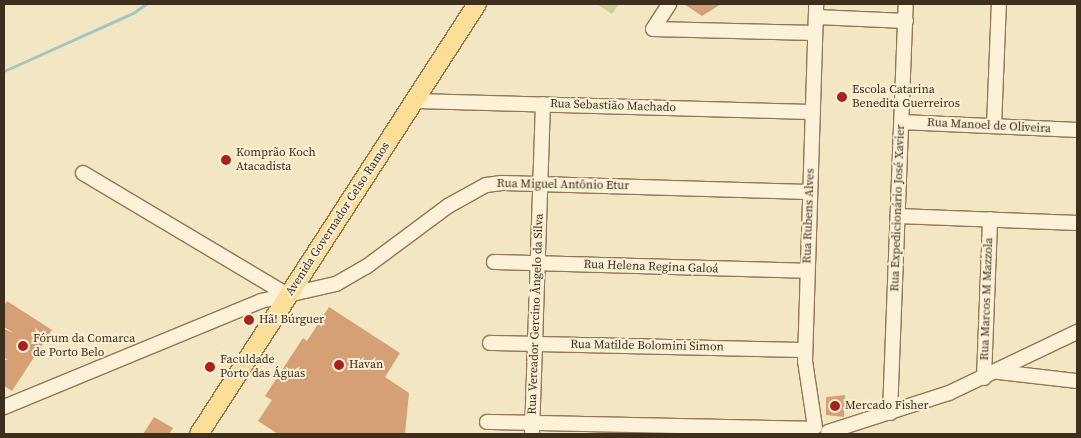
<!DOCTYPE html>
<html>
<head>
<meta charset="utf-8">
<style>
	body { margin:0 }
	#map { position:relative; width:1081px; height:438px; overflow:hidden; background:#f3e6c3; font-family:"Source Serif 4",serif }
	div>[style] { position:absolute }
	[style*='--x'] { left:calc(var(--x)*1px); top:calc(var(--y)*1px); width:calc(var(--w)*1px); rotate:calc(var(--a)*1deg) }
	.green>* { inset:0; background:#cad395 }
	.stream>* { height:3px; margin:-1.5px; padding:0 1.5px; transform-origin:1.5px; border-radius:1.5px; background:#a6c5bd }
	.building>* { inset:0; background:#d5a075 }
	.roads { filter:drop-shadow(1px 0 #907757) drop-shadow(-1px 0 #907757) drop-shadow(0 1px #907757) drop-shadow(0 -1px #907757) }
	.minor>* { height:14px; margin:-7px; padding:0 7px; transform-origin:7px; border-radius:7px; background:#fcf2d8 }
	.major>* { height:18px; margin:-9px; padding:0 9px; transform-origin:9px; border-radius:9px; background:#fade97 }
	.dots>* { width:14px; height:14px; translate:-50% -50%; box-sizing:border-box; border:2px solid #f9f0d4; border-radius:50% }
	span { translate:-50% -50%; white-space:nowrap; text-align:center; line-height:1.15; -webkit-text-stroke:4px #f9f0d4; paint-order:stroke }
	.poi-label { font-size:12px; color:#3e2e1d }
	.left { translate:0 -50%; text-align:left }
	.street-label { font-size:12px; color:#3e2e1d }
	.frame { position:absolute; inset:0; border:5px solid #3e2e1d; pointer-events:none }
</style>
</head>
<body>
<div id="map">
	<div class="green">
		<i style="clip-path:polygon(597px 4px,619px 4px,612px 14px)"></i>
	</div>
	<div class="stream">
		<i style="--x:4;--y:71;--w:141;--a:-24.2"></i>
		<i style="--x:133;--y:13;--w:16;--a:-35"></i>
	</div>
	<div class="building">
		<i style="clip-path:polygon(684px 4px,721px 4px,702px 16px)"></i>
		<i style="clip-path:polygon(7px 301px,52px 330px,12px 391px,4px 386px,4px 360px,8px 360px,4px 357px,4px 329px,14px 333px,4px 327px,4px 306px)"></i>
		<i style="clip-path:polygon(329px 307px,400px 353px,385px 377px,409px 393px,405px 434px,278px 434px,258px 421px,272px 400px,265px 396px,303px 338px,307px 341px)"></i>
		<i style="clip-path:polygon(845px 395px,844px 417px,826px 415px,826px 397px)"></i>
		<i style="clip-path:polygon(154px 417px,173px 428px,169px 434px,143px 434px)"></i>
	</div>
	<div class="roads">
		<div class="minor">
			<i style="--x:816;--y:17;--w:90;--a:2.5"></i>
			<i style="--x:653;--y:29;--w:162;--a:1.4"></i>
			<i style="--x:653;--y:29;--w:30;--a:-57"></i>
			<i style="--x:414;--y:101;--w:399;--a:1.6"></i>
			<i style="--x:902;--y:122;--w:175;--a:2.6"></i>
			<i style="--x:994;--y:126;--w:122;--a:-87.7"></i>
			<i style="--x:83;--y:173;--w:239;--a:30.8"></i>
			<i style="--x:898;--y:216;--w:179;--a:2.2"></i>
			<i style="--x:494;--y:262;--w:313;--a:1.6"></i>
			<i style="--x:490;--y:343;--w:315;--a:1.3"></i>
			<i style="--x:999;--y:372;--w:79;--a:6.6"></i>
			<i style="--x:984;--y:378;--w:159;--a:-87.8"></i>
			<i style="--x:4;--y:407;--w:278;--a:-22.4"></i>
			<i style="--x:261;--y:301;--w:77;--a:-12.8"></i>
			<i style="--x:336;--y:284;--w:34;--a:-30"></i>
			<i style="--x:366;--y:267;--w:102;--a:-36.6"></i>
			<i style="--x:448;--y:206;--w:43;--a:-28.9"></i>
			<i style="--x:486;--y:185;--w:16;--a:-7"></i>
			<i style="--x:502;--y:183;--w:308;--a:1.7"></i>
			<i style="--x:890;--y:413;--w:409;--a:-87.8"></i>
			<i style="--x:487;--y:422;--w:325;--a:1.2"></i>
			<i style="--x:815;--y:427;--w:67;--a:-98.6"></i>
			<i style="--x:805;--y:361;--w:357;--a:-88.2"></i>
			<i style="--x:828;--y:432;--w:127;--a:-17.9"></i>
			<i style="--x:949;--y:393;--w:142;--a:-25.5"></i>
			<i style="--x:532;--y:434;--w:330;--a:-88.1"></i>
		</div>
		<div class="major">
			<i style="--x:199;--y:434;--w:512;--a:-57.12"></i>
		</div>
	</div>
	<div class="dots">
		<i style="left:842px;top:97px;background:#a62320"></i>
		<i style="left:226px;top:160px;background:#a62320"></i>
		<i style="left:249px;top:320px;background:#a62320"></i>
		<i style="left:23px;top:346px;background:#a62320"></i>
		<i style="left:339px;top:365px;background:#a62320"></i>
		<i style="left:210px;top:367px;background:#a62320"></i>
		<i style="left:835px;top:406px;background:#a62320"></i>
	</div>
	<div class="poi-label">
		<span class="left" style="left:852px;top:97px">Escola Catarina<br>Benedita Guerreiros</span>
		<span class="left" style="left:236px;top:160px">Komprão Koch<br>Atacadista</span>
		<span class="left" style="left:259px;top:320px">Hã! Búrguer</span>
		<span class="left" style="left:33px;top:346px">Fórum da Comarca<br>de Porto Belo</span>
		<span class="left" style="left:220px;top:367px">Faculdade<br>Porto das Águas</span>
		<span class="left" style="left:349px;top:365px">Havan</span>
		<span class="left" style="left:845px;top:406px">Mercado Fisher</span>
	</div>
	<div class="street-label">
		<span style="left:613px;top:106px;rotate:2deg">Rua Sebastião Machado</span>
		<span style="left:989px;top:126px;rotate:3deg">Rua Manoel de Oliveira</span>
		<span style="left:563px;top:185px;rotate:1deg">Rua Miguel Antônio Etur</span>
		<span style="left:898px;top:208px;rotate:-88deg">Rua Expedicionário José Xavier</span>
		<span style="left:809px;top:216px;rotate:-88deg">Rua Rubens Alves</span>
		<span style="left:338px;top:219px;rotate:-57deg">Avenida Governador Celso Ramos</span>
		<span style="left:651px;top:267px;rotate:2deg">Rua Helena Regina Galoá</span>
		<span style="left:987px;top:299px;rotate:-88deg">Rua Marcos M Mazzola</span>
		<span style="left:536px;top:314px;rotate:-88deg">Rua Vereador Gercino Ângelo da Silva</span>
		<span style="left:647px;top:346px;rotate:1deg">Rua Matilde Bolomini Simon</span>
	</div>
	<div class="frame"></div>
</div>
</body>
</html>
